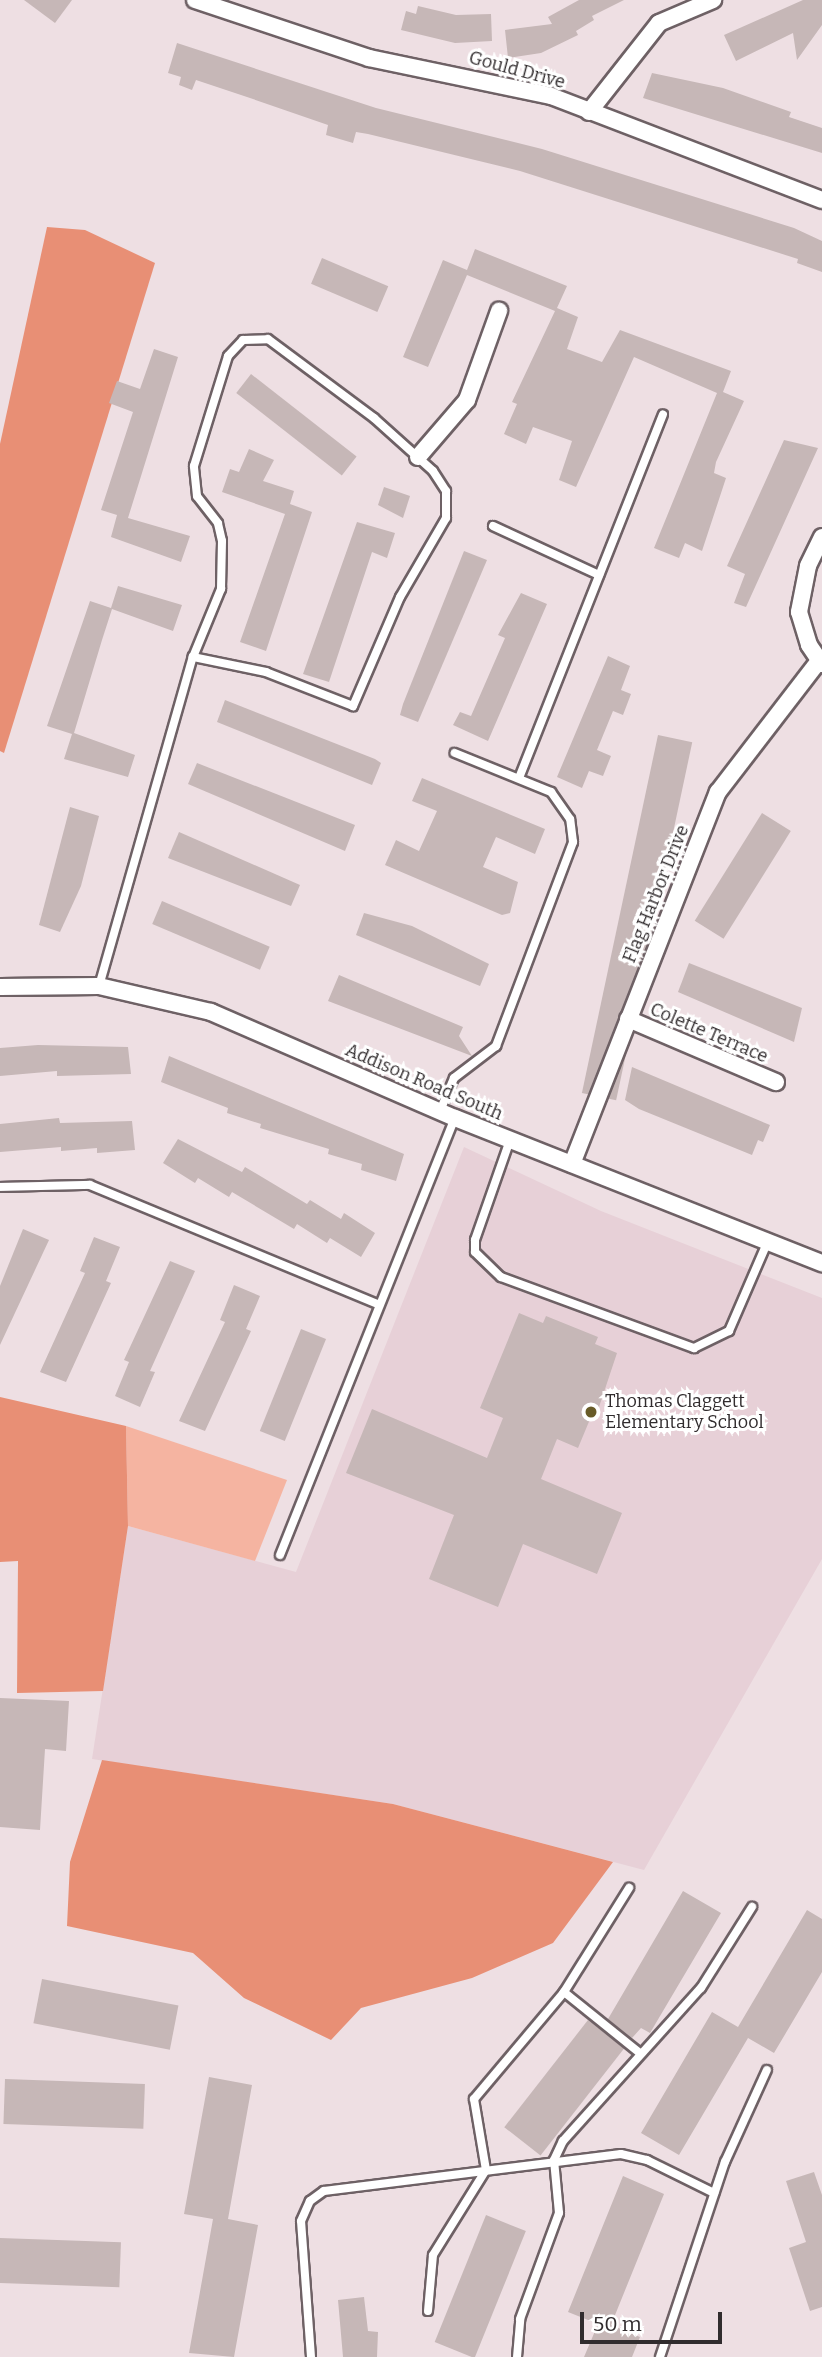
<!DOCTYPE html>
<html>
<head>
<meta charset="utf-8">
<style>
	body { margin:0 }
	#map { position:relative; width:822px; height:2357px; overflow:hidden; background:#eedfe3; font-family:Bitter,serif }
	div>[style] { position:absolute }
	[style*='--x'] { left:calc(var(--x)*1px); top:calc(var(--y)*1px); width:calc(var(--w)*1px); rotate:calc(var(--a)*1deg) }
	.built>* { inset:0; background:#e7d0d7 }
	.green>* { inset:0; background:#f5b4a1 }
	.forest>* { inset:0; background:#e88f75 }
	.building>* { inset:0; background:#c6b7b7; transform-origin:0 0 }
	.roads { filter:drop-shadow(2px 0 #6e6165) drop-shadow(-2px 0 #6e6165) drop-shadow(0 2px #6e6165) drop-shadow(0 -2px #6e6165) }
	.lane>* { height:8px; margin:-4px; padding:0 4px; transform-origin:4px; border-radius:4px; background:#fff }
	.street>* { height:16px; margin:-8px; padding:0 8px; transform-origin:8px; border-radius:8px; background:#fff }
	.dots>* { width:19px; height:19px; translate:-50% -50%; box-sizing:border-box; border:4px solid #fff; border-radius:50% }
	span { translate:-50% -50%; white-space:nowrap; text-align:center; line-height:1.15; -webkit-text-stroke:6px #fff; paint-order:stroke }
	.street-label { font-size:18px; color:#312c2e }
	.poi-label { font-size:18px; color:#312c2e }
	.left { translate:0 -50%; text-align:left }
	.scale { position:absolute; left:580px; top:2312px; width:142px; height:32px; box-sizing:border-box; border:4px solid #312c2e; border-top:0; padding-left:9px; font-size:21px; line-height:24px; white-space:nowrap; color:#312c2e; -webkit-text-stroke:5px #fff; paint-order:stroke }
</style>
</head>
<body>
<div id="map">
	<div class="built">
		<i style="clip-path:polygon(464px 1147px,601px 1211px,822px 1298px,822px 1559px,644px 1870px,393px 1804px,92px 1759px,128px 1526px,296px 1572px)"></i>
	</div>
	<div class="green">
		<i style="clip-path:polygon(126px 1426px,287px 1480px,255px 1561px,128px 1526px)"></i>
	</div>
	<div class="forest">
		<i style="clip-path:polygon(47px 227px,85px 230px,155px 263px,4px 753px,0 751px,0 444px)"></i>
		<i style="clip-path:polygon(0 1397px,126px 1426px,128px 1526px,103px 1691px,17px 1693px,18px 1561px,0 1562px)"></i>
		<i style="clip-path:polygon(102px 1760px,393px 1804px,613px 1862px,553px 1943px,472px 1978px,361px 2008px,331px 2040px,244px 1998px,193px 1953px,67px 1926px,70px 1862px)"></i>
	</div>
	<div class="building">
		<i style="clip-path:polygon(24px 0,72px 0,55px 23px)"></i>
		<i style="clip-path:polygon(579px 0,624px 0,592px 16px,594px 20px,576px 31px,578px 35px,541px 53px,508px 58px,505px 30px,552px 24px,548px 17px)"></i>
		<i style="clip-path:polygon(803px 0,822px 0,822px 25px,797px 60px,793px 33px,736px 61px,724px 35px)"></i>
		<i style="clip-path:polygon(418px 6px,456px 15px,491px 14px,492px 41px,455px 43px,401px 30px,406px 11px,416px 14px)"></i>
		<i style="clip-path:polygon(177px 43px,376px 108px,542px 149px,794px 228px,822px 241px,822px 272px,797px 263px,798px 259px,520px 171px,368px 134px,356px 132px,353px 143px,326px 135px,328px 125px,247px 97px,196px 80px,192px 90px,179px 85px,181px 77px,168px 73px)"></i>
		<i style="clip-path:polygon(652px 73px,723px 88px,791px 112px,789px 117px,822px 128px,822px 153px,643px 98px)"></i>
		<i style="clip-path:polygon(475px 249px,567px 286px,557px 308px,578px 317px,567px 349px,602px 362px,620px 330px,731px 371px,723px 392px,744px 401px,716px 462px,714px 473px,726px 478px,702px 551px,685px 543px,679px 558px,654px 548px,717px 393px,634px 357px,576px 487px,559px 480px,572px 441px,533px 427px,526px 444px,504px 434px,517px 404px,512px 402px,555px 311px,467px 275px,428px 367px,403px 357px,443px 260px,467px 270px)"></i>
		<i style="left:322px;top:258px;width:72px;height:28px;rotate:23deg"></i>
		<i style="clip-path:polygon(154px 349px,178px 357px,128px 518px,190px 536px,181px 562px,111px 537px,117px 515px,101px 510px,133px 412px,109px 403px,117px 381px,140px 389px)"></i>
		<i style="left:251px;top:374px;width:134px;height:24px;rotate:38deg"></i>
		<i style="clip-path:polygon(784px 440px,818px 448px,746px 607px,734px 603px,745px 574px,727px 566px)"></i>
		<i style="clip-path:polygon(249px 449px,274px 460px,263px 481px,294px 491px,290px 504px,312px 512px,266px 651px,240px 642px,285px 514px,222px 492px,230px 469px,239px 472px)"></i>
		<i style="clip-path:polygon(384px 487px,410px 496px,403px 518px,378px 505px)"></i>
		<i style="clip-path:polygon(357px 522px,395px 533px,387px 558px,372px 552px,329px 682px,303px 674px)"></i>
		<i style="clip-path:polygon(464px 551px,487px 560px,418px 722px,400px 715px,403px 704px)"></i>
		<i style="clip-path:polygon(118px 586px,182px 605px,173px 631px,112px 609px,102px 640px,74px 733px,135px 755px,128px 777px,64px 759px,72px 734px,47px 726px,90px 601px,111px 608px)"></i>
		<i style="clip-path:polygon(521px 593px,547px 604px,488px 741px,453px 725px,460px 712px,471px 716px,505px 638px,498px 635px)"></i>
		<i style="clip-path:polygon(608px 656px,630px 666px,621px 690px,631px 694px,623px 715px,613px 711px,597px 750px,611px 756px,603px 776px,589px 771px,582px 788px,557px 777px)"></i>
		<i style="clip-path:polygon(225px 700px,375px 759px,381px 763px,372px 785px,217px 722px)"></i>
		<i style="left:658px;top:735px;width:35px;height:366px;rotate:12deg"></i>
		<i style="clip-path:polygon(197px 763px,355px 825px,345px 851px,188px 784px)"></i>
		<i style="clip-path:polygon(422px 778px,545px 829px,535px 854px,496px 837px,483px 867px,518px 882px,510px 913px,502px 915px,385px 865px,396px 840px,419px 851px,437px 811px,412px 801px)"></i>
		<i style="clip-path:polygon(70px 807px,99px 816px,81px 886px,60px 932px,39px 925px)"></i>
		<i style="left:762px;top:813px;width:34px;height:127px;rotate:32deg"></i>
		<i style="clip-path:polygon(179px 832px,300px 885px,291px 906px,168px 858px)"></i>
		<i style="left:162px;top:901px;width:117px;height:25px;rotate:23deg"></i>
		<i style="clip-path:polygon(364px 913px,412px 926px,489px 964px,480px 986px,356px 935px)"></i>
		<i style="clip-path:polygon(689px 963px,802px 1008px,794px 1042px,678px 992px)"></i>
		<i style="clip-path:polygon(339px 975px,463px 1027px,459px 1036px,472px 1056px,328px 1001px)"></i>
		<i style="clip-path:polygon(38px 1045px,128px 1047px,131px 1074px,57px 1076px,57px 1071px,0 1076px,0 1048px)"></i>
		<i style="clip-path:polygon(169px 1056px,404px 1154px,396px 1181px,361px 1170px,362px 1164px,328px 1154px,329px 1149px,260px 1128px,261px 1124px,227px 1113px,228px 1108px,161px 1082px)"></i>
		<i style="clip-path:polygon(632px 1067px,770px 1125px,763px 1142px,758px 1140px,752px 1155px,639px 1109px,625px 1100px)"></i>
		<i style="clip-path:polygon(59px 1118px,60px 1123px,132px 1121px,135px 1150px,97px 1153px,97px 1148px,61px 1151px,61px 1147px,0 1152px,0 1124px)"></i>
		<i style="clip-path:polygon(178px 1139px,242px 1172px,245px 1167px,307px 1204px,310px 1200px,341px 1219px,344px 1213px,375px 1233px,361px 1257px,330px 1238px,327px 1243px,297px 1224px,294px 1229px,232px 1192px,229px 1197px,198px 1178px,195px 1183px,163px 1163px)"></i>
		<i style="clip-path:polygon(23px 1229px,49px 1240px,0 1345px,0 1286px)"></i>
		<i style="clip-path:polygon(94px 1237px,120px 1247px,106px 1281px,111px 1283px,66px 1382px,40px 1372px,85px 1273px,80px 1271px)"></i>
		<i style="clip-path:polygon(170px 1261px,195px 1271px,150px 1371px,155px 1372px,140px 1407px,115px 1396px,129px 1362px,124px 1360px)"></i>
		<i style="clip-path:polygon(234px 1285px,260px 1296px,246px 1329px,251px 1331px,205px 1431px,179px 1421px,225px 1322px,220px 1320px)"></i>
		<i style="clip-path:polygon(519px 1313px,543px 1323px,546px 1316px,598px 1337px,595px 1344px,617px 1353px,597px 1413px,593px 1412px,578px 1448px,557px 1439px,541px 1479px,622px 1513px,597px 1574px,523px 1544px,498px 1607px,429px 1579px,454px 1515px,346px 1473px,372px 1409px,487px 1458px,503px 1418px,480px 1408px)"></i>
		<i style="left:301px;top:1329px;width:27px;height:110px;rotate:22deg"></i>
		<i style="clip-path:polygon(0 1698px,69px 1701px,66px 1751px,45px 1749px,40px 1830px,0 1827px)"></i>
		<i style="clip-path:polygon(683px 1891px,721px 1913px,650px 2033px,641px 2028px,632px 2038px,608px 2019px)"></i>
		<i style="clip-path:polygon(807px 1910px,822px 1919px,822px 1972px,774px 2053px,748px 2038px,679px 2155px,641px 2133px,712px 2012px,738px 2027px)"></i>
		<i style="left:42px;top:1979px;width:139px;height:45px;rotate:11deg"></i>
		<i style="left:588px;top:2020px;width:46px;height:136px;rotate:38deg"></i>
		<i style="clip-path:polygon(209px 2077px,252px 2085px,228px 2219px,258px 2225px,234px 2357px,189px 2353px,213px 2219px,184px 2214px)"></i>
		<i style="left:5px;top:2079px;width:140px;height:45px;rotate:2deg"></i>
		<i style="clip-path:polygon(814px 2172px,822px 2195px,822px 2307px,810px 2311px,789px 2248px,806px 2242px,786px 2181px)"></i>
		<i style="clip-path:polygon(623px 2176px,664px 2194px,611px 2325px,640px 2337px,632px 2357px,584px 2357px,598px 2324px,568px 2312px)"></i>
		<i style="left:486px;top:2215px;width:43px;height:137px;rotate:22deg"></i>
		<i style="left:0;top:2238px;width:121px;height:45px;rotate:2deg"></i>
		<i style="clip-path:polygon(364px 2297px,368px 2331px,378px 2332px,377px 2357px,343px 2357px,338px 2300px)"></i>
	</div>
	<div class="roads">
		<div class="lane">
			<i style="--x:493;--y:526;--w:117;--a:24.8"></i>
			<i style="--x:519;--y:778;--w:391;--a:-68.4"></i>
			<i style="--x:99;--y:986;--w:342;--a:-74.1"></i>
			<i style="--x:193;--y:657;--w:74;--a:-67.6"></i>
			<i style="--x:221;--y:589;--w:48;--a:-88.8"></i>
			<i style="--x:222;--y:541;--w:18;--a:-103"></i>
			<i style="--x:218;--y:523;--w:34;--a:-128"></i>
			<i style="--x:197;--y:496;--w:30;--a:-96"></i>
			<i style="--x:194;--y:466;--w:115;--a:-72.8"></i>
			<i style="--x:228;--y:356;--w:22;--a:-47"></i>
			<i style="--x:243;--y:340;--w:25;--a:-2"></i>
			<i style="--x:268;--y:339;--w:132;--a:36.7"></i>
			<i style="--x:374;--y:418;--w:79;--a:41.9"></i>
			<i style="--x:433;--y:471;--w:24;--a:57"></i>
			<i style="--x:446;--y:491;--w:27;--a:90"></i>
			<i style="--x:446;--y:518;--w:91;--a:120.2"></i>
			<i style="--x:400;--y:597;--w:119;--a:113.3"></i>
			<i style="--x:353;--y:706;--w:93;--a:-158.7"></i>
			<i style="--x:266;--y:672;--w:75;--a:-168.4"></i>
			<i style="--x:440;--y:1111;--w:36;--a:-67"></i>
			<i style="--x:454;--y:1078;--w:53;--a:-37.3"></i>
			<i style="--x:496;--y:1046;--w:218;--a:-69.3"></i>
			<i style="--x:573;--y:842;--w:23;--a:-97"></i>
			<i style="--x:570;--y:819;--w:33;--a:-125"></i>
			<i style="--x:551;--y:792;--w:104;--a:-157.9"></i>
			<i style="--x:510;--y:1140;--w:106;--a:109.3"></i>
			<i style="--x:475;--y:1240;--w:12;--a:90"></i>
			<i style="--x:475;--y:1252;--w:36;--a:44"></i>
			<i style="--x:501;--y:1277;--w:206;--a:20.2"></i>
			<i style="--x:694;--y:1348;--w:39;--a:-26"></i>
			<i style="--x:729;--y:1331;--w:96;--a:-66.6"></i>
			<i style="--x:0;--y:1187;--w:90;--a:-1.3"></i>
			<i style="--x:90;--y:1185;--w:312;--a:22.5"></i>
			<i style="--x:280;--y:1555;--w:471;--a:-68.2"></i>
			<i style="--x:564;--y:1992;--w:97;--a:38.8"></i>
			<i style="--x:428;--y:2311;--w:56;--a:-84.9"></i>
			<i style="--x:433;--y:2255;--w:100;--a:-58.1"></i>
			<i style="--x:486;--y:2170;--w:72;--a:-99.6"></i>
			<i style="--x:474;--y:2099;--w:140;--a:-49.9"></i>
			<i style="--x:564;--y:1992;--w:123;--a:-58"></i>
			<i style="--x:311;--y:2357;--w:136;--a:-94.2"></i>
			<i style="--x:301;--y:2221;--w:22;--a:-66"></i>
			<i style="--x:310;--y:2201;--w:17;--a:-36"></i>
			<i style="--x:324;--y:2191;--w:299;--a:-7.1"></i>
			<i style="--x:621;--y:2154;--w:27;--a:13"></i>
			<i style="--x:647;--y:2160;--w:75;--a:26.2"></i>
			<i style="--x:517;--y:2357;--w:38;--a:-85"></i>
			<i style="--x:520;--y:2319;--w:113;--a:-69.8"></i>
			<i style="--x:559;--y:2213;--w:53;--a:-95.4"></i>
			<i style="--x:554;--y:2160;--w:21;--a:-65"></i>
			<i style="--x:563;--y:2141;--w:206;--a:-48"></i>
			<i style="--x:701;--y:1988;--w:96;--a:-57.8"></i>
			<i style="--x:660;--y:2357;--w:206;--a:-71.6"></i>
			<i style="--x:725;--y:2162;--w:101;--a:-65.5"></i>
		</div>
		<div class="street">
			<i style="--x:195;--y:0;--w:183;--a:18.4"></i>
			<i style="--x:369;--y:58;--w:186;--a:11.8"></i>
			<i style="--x:551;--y:96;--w:290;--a:21"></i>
			<i style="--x:589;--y:112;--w:113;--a:-51.8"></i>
			<i style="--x:659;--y:23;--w:59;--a:-23.1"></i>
			<i style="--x:418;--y:457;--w:75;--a:-49.3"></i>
			<i style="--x:467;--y:400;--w:95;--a:-70.2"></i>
			<i style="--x:822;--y:537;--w:32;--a:116"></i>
			<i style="--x:808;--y:566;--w:47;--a:101.1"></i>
			<i style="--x:799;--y:612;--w:34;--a:73"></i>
			<i style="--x:809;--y:645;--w:23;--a:56"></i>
			<i style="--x:0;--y:987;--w:99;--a:-0.6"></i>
			<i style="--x:99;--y:986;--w:115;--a:13.1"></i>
			<i style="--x:211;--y:1012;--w:266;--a:23.5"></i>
			<i style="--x:455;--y:1118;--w:395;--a:21.6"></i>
			<i style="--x:628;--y:1019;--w:161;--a:23.1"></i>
			<i style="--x:572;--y:1164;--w:400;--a:-68.6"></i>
			<i style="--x:718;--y:792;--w:164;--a:-52.4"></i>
		</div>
	</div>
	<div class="dots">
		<i style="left:591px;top:1412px;background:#685b28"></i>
	</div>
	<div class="street-label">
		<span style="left:517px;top:70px;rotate:15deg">Gould Drive</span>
		<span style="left:656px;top:894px;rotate:-68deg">Flag Harbor Drive</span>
		<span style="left:709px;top:1033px;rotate:23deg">Colette Terrace</span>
		<span style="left:424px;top:1082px;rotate:23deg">Addison Road South</span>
	</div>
	<div class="poi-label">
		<span class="left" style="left:605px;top:1412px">Thomas Claggett<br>Elementary School</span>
	</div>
	<div class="scale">50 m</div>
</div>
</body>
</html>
